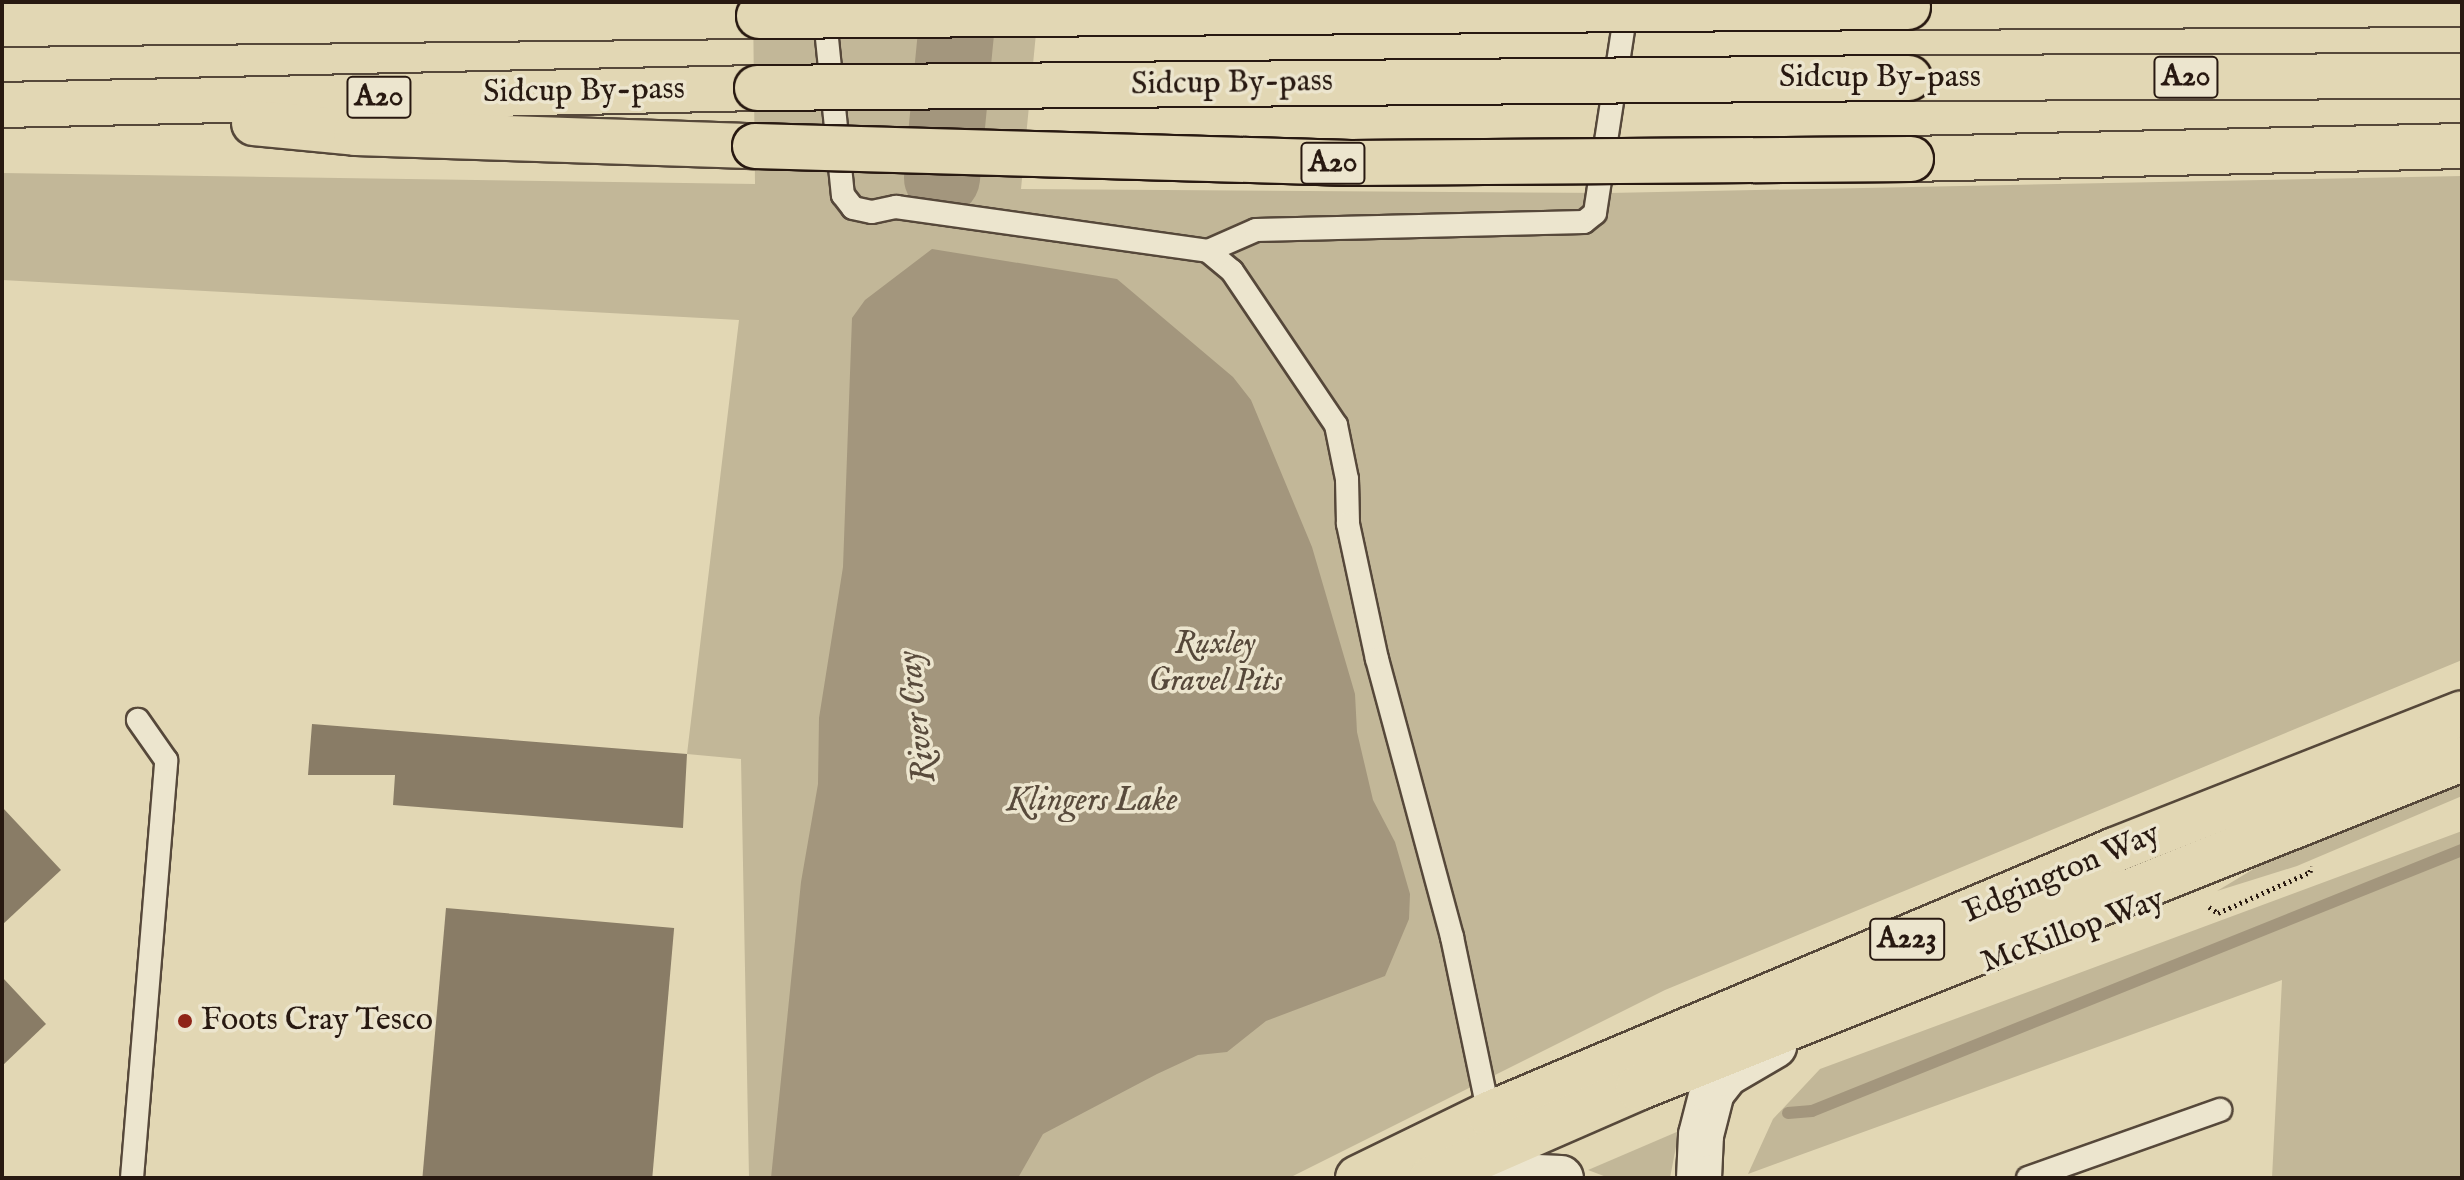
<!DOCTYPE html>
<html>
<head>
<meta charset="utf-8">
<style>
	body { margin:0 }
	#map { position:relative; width:2464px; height:1180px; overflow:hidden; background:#e2d7b4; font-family:"IM FELL English",serif }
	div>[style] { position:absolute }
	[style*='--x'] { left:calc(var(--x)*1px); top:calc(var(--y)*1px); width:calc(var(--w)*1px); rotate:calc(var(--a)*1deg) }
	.green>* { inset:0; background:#c2b798 }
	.water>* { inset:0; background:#a3967d }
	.stream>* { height:12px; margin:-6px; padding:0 6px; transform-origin:6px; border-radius:6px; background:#a3967d }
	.river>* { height:76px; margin:-38px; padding:0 38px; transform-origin:38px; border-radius:38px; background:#a3967d }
	.building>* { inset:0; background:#897c66; transform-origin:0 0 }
	.path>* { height:5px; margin-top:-2.5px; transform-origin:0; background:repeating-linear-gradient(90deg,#281911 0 2px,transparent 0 6px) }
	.roads { filter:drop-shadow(2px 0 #56483a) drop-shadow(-2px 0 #56483a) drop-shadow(0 2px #56483a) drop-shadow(0 -2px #56483a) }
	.lane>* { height:22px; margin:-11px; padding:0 11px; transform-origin:11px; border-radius:11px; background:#ece5ce }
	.street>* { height:44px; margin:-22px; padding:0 22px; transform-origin:22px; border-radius:22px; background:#ece5ce }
	.primary>* { height:44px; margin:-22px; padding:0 22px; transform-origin:22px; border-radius:22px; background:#e2d7b4 }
	.highway>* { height:44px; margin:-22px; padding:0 22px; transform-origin:22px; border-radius:22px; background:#e2d7b4 }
	.bridges { filter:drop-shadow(2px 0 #281911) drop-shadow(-2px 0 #281911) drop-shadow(0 2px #281911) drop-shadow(0 -2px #281911) }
	.highway-bridge>* { height:44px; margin:-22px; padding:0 22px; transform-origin:22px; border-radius:22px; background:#e2d7b4 }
	.dots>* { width:22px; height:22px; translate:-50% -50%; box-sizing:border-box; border:4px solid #ece5ce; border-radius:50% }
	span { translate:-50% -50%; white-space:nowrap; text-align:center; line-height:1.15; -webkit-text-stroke:7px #ece5ce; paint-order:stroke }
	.shield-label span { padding:2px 6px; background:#ece5ce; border:2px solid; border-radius:6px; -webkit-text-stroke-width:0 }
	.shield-label { font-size:30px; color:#281911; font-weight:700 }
	.street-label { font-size:32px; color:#281911 }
	.park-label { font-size:32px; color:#56483a; font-style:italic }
	.poi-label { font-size:32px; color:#281911 }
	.left { translate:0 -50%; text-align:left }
	.water-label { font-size:34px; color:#594b3c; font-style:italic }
	.frame { position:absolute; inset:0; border:4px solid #281911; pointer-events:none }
</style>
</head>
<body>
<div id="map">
	<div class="green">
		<i style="clip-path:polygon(753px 2px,1039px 2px,1021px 189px,1609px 193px,2462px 176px,2462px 660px,1665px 990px,1289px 1178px,749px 1178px,741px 759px,687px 754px,739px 320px,2px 280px,2px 173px,755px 184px)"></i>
		<i style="clip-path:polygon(2462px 772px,2462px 796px,2297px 866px,2217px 891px,2320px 829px)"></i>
		<i style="clip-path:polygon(2462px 831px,2462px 1178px,2272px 1178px,2282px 980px,1748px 1174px,1773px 1119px,1820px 1069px)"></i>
		<i style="clip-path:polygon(1679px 1131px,1670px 1178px,1609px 1178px,1588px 1170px)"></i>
	</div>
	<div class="water">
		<i style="clip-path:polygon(932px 249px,1117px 279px,1233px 377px,1251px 400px,1312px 547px,1355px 694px,1357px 732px,1373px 800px,1395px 842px,1410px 894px,1409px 919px,1385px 976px,1266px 1021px,1227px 1052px,1198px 1055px,1157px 1074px,1043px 1134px,1018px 1178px,771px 1178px,801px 882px,818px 784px,819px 718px,843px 567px,852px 318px,865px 300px)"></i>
	</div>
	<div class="stream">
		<i style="--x:1788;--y:1113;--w:24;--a:-5"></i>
		<i style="--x:1812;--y:1111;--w:700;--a:-21.88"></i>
	</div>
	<div class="river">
		<i style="--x:942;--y:178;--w:177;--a:-84.5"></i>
	</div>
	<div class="building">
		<i style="clip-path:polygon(312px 724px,687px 754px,683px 828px,393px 805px,395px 775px,308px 775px)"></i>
		<i style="clip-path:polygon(2px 807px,61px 870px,2px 925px)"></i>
		<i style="left:446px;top:908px;width:229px;height:271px;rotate:5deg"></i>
		<i style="clip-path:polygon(2px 977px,46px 1024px,2px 1066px)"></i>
	</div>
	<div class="path">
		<i style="--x:2209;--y:907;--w:11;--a:34"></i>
		<i style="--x:2218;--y:913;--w:101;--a:-24"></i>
		<i style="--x:2310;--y:872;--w:6;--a:-81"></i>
	</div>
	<div class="roads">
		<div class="lane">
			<i style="--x:824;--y:9;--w:187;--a:84.2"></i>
			<i style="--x:843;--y:195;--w:16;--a:52"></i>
			<i style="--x:853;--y:208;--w:19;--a:12"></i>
			<i style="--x:872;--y:212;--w:25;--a:-12"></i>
			<i style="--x:896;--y:207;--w:315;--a:8"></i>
			<i style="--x:1208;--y:251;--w:31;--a:40"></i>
			<i style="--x:1232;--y:271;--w:186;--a:56"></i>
			<i style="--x:1336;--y:425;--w:55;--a:78.5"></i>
			<i style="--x:1347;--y:479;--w:45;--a:88.7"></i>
			<i style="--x:1348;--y:524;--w:138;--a:77.9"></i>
			<i style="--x:1377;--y:659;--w:288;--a:74.9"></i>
			<i style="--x:1452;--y:937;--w:181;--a:78.2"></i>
			<i style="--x:1208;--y:251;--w:52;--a:-23.6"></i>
			<i style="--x:1256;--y:230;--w:328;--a:-1.4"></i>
			<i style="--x:1584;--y:222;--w:14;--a:-39"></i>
			<i style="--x:1595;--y:213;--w:212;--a:-81.3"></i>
			<i style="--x:132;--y:1178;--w:419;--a:-85.3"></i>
			<i style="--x:166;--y:760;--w:49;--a:-125"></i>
			<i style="--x:2028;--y:1178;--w:204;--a:-19.5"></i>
		</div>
		<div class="street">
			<i style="--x:1441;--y:1173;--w:120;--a:2.4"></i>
			<i style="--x:1699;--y:1178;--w:43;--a:-87.3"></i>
			<i style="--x:1701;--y:1135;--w:44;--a:-75.7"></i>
			<i style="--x:1712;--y:1092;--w:23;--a:-52"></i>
			<i style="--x:1726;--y:1074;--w:56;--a:-30.3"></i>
		</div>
		<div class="primary">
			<i style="--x:1358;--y:1178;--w:146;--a:-26"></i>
			<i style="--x:1489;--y:1114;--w:679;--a:-22.87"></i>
			<i style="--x:2115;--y:850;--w:373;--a:-21.5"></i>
			<i style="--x:1432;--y:1178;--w:225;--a:-23.6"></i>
			<i style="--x:1638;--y:1088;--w:887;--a:-21.77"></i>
		</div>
		<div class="highway">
			<i style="--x:1908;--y:7;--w:554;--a:-0.31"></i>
			<i style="--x:2;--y:24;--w:757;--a:-0.61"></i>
			<i style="--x:1909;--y:78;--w:553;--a:-0.21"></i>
			<i style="--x:2;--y:105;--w:755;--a:-1.29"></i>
			<i style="--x:254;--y:123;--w:102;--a:5.6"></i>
			<i style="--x:356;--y:133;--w:399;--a:1.9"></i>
			<i style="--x:1911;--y:159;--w:551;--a:-1.35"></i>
		</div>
	</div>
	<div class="bridges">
		<div class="highway-bridge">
			<i style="--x:759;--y:16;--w:1149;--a:-0.45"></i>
			<i style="--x:757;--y:88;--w:1152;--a:-0.5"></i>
			<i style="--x:755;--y:146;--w:596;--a:1.63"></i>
			<i style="--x:1351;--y:163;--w:560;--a:-0.41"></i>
		</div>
	</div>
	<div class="dots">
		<i style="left:185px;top:1021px;background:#8f2418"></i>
	</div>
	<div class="shield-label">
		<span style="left:2186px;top:77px">A20</span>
		<span style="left:379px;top:97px">A20</span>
		<span style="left:1333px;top:163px">A20</span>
		<span style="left:1907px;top:939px">A223</span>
	</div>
	<div class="street-label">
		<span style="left:1880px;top:78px">Sidcup By-pass</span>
		<span style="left:1232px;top:84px;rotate:-1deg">Sidcup By-pass</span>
		<span style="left:584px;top:92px;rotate:-1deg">Sidcup By-pass</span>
		<span style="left:2062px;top:874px;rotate:-23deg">Edgington Way</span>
		<span style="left:2073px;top:932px;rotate:-20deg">McKillop Way</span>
	</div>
	<div class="park-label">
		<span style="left:1215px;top:664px">Ruxley<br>Gravel Pits</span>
	</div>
	<div class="poi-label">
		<span class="left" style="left:201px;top:1021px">Foots Cray Tesco</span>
	</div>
	<div class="water-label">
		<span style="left:917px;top:717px;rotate:-97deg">River Cray</span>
		<span style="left:1092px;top:801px">Klingers Lake</span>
	</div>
	<div class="frame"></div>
</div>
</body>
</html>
